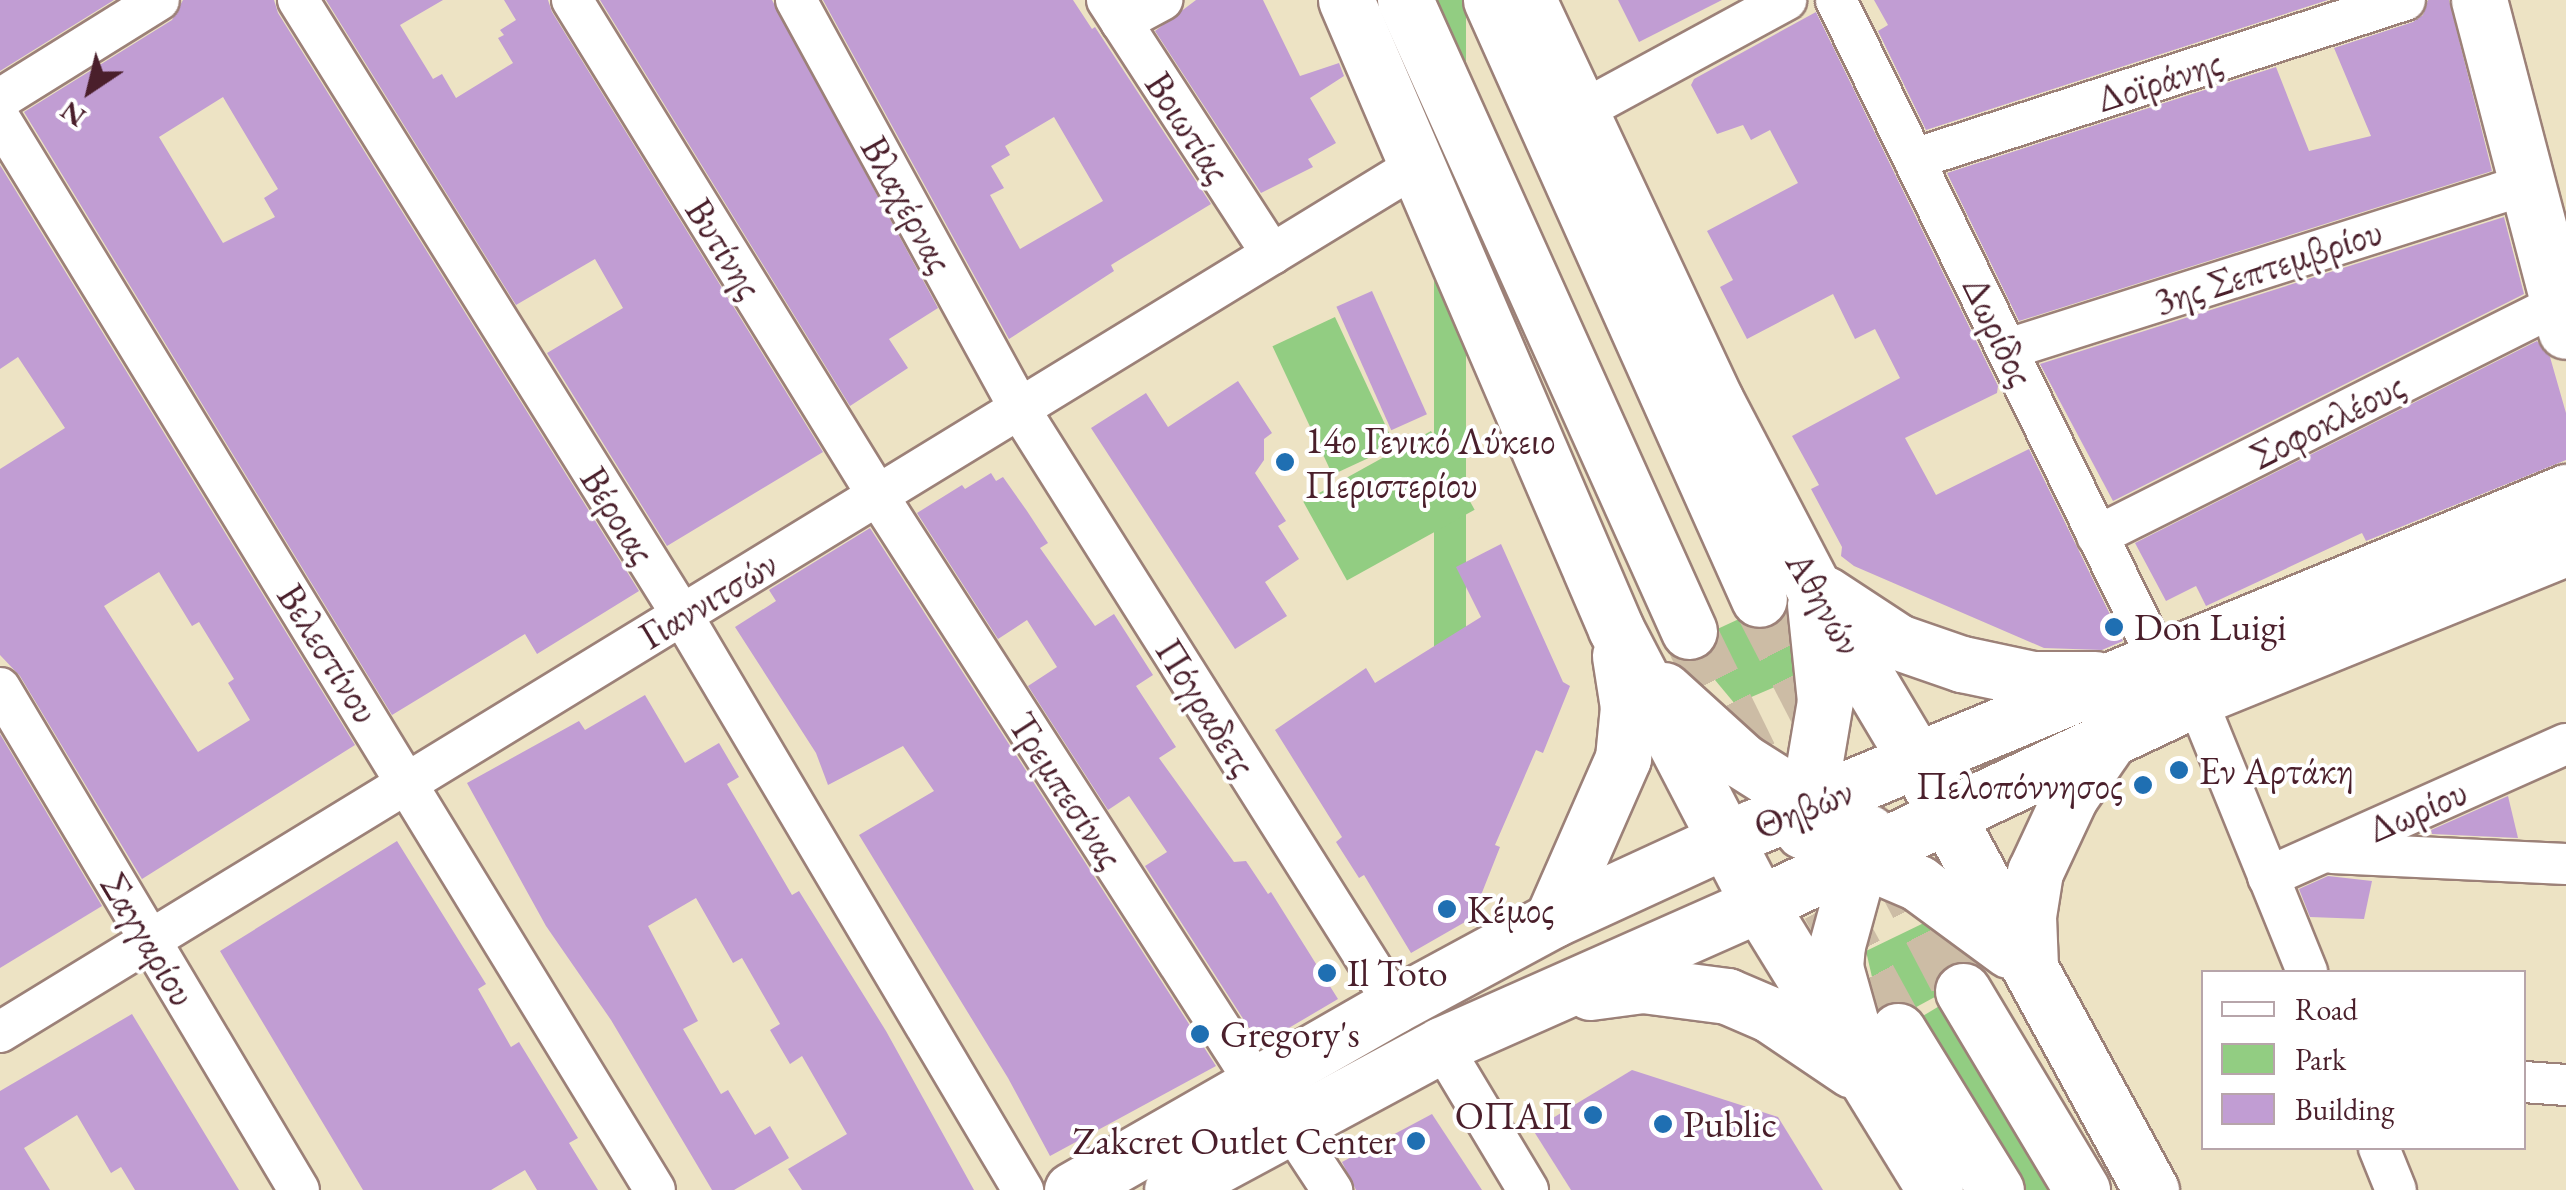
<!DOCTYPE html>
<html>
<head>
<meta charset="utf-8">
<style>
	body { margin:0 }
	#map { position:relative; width:2566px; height:1190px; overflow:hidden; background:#ede3c4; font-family:"EB Garamond",serif }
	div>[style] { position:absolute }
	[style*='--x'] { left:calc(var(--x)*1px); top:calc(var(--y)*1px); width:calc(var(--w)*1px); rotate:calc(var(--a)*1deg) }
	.green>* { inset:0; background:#92cd82; transform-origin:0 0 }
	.building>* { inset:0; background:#c19dd3; transform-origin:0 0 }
	.highway-tunnel>* { height:55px; margin-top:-27.5px; transform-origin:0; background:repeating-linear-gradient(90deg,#ccbca5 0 55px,transparent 0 83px) }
	.roads { filter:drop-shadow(2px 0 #9c8178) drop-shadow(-2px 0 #9c8178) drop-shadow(0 2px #9c8178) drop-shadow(0 -2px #9c8178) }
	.street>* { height:40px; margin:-20px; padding:0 20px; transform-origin:20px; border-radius:20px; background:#fff }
	.secondary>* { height:55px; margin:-27.5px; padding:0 27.5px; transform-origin:27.5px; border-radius:27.5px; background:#fff }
	.highway>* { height:55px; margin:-27.5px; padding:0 27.5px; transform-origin:27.5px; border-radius:27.5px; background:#fff }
	.dots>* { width:28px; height:28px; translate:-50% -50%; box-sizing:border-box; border:5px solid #fff; border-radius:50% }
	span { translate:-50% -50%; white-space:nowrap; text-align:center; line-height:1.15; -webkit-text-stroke:8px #fff; paint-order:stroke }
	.street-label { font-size:38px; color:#4a1f2b }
	.poi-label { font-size:38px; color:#4a1f2b }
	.left { translate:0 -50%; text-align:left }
	.right { translate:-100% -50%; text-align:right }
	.legend { position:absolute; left:2201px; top:970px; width:325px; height:180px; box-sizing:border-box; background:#fff; border:2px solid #b7a5aa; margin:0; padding:12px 18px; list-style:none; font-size:30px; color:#4a1f2b }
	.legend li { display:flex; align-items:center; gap:20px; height:50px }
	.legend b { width:50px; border:2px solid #b7a5aa }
	.north { position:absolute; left:40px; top:40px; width:100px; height:100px; -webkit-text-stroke:8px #fff; paint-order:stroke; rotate:215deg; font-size:28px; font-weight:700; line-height:40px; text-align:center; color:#4a1f2b }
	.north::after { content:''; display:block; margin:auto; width:35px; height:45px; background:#4a1f2b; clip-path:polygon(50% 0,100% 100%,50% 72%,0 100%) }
</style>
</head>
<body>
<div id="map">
	<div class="green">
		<i style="left:1434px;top:0;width:32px;height:684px"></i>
		<i style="left:1335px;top:317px;width:142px;height:69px;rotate:65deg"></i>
		<i style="left:1431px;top:431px;width:90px;height:146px;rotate:61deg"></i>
		<i style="clip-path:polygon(1780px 600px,1805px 674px,1735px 704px,1685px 644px)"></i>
		<i style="clip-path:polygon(1930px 920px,1970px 978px,1883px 1025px,1866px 951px)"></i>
		<i style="left:1946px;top:1002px;width:220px;height:30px;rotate:59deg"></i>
	</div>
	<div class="building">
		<i style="clip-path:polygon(0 0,114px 0,0 71px)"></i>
		<i style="clip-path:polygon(evenodd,183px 0,274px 0,278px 13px,639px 591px,537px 654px,525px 634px,392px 715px,24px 112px,172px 20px,183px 0,223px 97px,278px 189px,264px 198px,275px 217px,223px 243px,159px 137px,223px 97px)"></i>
		<i style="clip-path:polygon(326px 0,443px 0,400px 25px,433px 79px,442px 74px,456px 98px,513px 63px,498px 38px,504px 35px,500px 30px,516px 20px,504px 0,548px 0,552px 12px,823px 452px,667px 546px,547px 353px,623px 308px,595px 259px,516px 305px)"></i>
		<i style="clip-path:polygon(600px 0,772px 0,938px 308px,889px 339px,908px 368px,850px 406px)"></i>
		<i style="clip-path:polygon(evenodd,823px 0,1073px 0,1092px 29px,1095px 27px,1211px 204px,1111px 265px,1114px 271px,1009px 339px,823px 0,1054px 117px,1103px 201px,1020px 249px,990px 195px,1004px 188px,991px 166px,1010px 155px,1005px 146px,1054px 117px)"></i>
		<i style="clip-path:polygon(1196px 0,1263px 0,1300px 76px,1339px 63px,1344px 76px,1310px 98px,1336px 143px,1308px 159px,1313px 167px,1261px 193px,1155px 31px)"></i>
		<i style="clip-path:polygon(1618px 0,1722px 0,1639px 42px)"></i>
		<i style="clip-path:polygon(1874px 0,2328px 0,1926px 130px,1878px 31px,1888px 25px)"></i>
		<i style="clip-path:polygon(2428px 0,2449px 0,2492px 171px,2019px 321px,1947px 173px,2276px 67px,2309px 151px,2371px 136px,2334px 48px,2413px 22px,2423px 15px)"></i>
		<i style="clip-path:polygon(1816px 12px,1998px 386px,1997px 393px,1905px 438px,1936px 495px,2029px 449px,2123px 641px,2102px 650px,2044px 648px,1854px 566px,1841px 556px,1842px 547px,1811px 489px,1819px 485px,1792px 436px,1900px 378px,1875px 329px,1855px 339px,1833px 294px,1747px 339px,1720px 287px,1733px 280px,1707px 231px,1798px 183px,1770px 130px,1751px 140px,1743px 125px,1717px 134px,1691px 85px,1694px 79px)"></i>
		<i style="clip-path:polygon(evenodd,0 165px,355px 745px,142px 879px,20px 676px,0 655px,0 469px,65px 428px,18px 357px,0 369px,0 165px,159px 572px,192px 626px,199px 622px,234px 679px,228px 683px,250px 720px,198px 752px,104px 606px,159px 572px)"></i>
		<i style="clip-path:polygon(2504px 217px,2524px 294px,2113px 501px,2040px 364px)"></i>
		<i style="left:1372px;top:291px;width:135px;height:39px;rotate:66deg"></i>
		<i style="clip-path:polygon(2537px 341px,2550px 357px,2566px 413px,2566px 460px,2366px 541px,2362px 533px,2206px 606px,2196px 586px,2166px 601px,2135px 543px)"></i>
		<i style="clip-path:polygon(1238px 381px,1272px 433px,1264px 439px,1264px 460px,1255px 473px,1286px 521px,1278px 526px,1299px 559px,1265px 582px,1287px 616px,1235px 649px,1091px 428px,1146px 393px,1168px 427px)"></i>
		<i style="clip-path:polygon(991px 473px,996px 481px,1003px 477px,1027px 511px,1048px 543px,1040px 548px,1095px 626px,1114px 614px,1153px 675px,1136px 686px,1176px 747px,1159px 758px,1234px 862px,1246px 861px,1268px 894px,1271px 892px,1338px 999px,1260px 1045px,1145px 866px,1167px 852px,1129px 796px,1108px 810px,1028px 686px,1057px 667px,1027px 620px,998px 639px,917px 513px,962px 485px,965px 489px)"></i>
		<i style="clip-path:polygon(870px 528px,1216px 1066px,1050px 1156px,1008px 1078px,859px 835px,934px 791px,903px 746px,828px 785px,816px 753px,735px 627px,776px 601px,769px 590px)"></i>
		<i style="clip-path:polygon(1501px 544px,1563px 682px,1570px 686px,1543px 753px,1536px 750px,1495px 845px,1500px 847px,1472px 918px,1411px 953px,1364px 875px,1359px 878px,1336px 842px,1342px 837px,1275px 730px,1366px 668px,1375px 683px,1481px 617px,1456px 567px)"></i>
		<i style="clip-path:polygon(645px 695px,685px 763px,719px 743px,739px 777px,727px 784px,750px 823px,792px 895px,799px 891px,886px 1031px,974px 1190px,802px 1190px,788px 1169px,847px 1134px,802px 1056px,790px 1064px,770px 1030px,780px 1024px,742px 958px,733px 963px,696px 898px,648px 926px,698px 1021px,683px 1029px,721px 1094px,728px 1090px,755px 1135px,770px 1126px,789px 1158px,734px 1190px,712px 1190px,611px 1020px,546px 926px,467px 783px,579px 721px,585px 730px)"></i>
		<i style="clip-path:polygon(0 734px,102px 906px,0 968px)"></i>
		<i style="clip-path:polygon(2508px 796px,2518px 838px,2432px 834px,2431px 830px)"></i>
		<i style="clip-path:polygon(397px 841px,486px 984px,478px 989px,511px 1047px,519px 1042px,578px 1138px,569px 1143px,598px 1190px,537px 1190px,525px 1170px,491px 1190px,363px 1190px,220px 951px)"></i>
		<i style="clip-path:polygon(2328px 876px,2372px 881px,2364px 919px,2310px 917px,2299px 889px)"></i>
		<i style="clip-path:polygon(132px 1014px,239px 1190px,135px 1190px,121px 1167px,111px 1173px,77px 1115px,24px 1148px,50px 1190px,0 1190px,0 1091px)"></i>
		<i style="clip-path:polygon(1632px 1070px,1778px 1117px,1823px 1190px,1571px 1190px,1533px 1130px)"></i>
		<i style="clip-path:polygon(1432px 1114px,1482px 1190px,1356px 1190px,1342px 1162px)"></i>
	</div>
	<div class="highway-tunnel">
		<i style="--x:1759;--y:599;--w:148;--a:62.7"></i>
		<i style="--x:1689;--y:631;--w:161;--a:63.9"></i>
		<i style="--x:1892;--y:856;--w:153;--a:62.3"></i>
		<i style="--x:1829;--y:905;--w:144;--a:61.3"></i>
	</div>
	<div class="roads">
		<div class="street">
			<i style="--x:298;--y:0;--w:725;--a:58.02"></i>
			<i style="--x:682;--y:615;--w:669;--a:59.33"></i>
			<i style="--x:572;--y:0;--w:583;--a:58.33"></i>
			<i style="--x:878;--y:496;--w:700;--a:57.24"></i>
			<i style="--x:796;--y:0;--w:477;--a:61.3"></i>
			<i style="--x:1025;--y:418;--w:694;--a:57.78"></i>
			<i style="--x:1107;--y:0;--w:303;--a:57"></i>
			<i style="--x:1836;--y:0;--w:738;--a:63.96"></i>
			<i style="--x:1121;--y:22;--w:47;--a:-28.2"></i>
			<i style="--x:0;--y:99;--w:187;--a:-31.9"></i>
			<i style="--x:1578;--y:113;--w:237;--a:-28.5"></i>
			<i style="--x:0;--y:119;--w:1255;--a:58.55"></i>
			<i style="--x:1914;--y:159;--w:516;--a:-17.94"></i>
			<i style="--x:2008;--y:349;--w:546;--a:-17.6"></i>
			<i style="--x:2097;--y:536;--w:516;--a:-26.71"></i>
			<i style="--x:0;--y:688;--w:584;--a:59.22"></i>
			<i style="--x:2196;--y:698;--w:296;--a:67.9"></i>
			<i style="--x:2332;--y:853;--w:234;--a:2.7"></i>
			<i style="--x:2268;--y:877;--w:326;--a:-24.1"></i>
			<i style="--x:0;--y:1032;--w:1660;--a:-31.45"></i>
			<i style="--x:1441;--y:1045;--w:169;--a:59"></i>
			<i style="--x:2524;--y:1082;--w:42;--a:4.1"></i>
			<i style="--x:1290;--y:1126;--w:77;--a:56.7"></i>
			<i style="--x:2379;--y:1148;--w:45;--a:68"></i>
		</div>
		<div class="secondary">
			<i style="--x:1346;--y:0;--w:685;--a:66.77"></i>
			<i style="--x:1616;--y:629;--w:310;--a:62.5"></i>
			<i style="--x:1759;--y:904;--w:336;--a:58.4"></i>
			<i style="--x:1528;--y:0;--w:443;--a:64.9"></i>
			<i style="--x:1716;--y:401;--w:208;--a:62.4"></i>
			<i style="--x:1812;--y:585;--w:205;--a:59.2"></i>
			<i style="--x:1917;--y:761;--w:489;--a:61.4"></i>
			<i style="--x:2479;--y:0;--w:342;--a:75.3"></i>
			<i style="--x:1825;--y:594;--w:87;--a:33.3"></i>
			<i style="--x:1898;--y:642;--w:68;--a:19"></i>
			<i style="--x:1962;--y:664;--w:73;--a:11.9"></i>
			<i style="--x:2033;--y:679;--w:62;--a:0"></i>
			<i style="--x:1664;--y:690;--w:105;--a:42.3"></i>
			<i style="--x:1742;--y:761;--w:80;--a:32.3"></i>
			<i style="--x:1810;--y:804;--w:28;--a:13"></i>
			<i style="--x:1803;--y:831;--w:132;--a:-80.4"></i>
			<i style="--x:1825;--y:701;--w:97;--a:-95.9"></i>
			<i style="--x:1840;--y:850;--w:85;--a:22.9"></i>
			<i style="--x:1918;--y:883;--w:113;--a:36.4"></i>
			<i style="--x:1552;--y:920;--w:177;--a:-66.3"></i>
			<i style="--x:1623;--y:758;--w:51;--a:-84.4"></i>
			<i style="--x:1628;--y:707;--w:52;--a:-98.9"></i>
			<i style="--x:2030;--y:966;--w:50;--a:-92.3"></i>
			<i style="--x:2028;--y:916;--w:45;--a:-81"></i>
			<i style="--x:2035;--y:872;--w:83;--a:-65"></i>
			<i style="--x:2070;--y:797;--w:67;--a:-55.4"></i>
			<i style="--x:1590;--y:992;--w:53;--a:-7.5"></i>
			<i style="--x:1643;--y:985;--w:85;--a:7.5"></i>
			<i style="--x:1727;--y:996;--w:46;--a:23.2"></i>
			<i style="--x:1769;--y:1014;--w:100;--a:34"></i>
			<i style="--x:1851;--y:1024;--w:59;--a:-105.7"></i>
			<i style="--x:1835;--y:967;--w:22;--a:-85"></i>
			<i style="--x:1837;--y:945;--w:117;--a:-74.7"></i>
			<i style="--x:1072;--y:1190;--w:372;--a:-29.8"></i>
			<i style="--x:1395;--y:1005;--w:179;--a:-28.4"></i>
			<i style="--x:1552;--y:920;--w:220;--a:-24.7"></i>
			<i style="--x:1752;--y:828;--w:881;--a:-22.43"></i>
			<i style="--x:1172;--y:1190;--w:306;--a:-28.3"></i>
			<i style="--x:1441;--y:1045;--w:348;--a:-23.9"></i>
			<i style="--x:1759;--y:904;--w:483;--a:-25.2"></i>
			<i style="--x:2196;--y:698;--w:399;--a:-22.1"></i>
		</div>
		<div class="highway">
			<i style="--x:1405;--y:0;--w:692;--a:65.77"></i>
			<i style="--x:1491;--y:0;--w:656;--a:65.9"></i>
			<i style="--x:1963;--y:991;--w:232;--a:59.1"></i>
			<i style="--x:1898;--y:1031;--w:187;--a:58.4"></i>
		</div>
	</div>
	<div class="dots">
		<i style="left:1285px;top:462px;background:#1f6fb2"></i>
		<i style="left:2114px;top:627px;background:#1f6fb2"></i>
		<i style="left:2179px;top:770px;background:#1f6fb2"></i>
		<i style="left:2143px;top:785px;background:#1f6fb2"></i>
		<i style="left:1447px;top:909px;background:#1f6fb2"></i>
		<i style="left:1327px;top:973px;background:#1f6fb2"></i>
		<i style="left:1200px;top:1034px;background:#1f6fb2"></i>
		<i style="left:1593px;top:1115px;background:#1f6fb2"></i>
		<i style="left:1663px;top:1124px;background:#1f6fb2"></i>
		<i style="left:1416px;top:1141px;background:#1f6fb2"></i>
	</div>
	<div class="street-label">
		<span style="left:2159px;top:80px;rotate:-18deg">Δοϊράνης</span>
		<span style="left:1189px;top:127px;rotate:57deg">Βοιωτίας</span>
		<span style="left:908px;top:204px;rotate:61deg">Βλαχέρνας</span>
		<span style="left:725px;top:248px;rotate:58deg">Βυτίνης</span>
		<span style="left:2268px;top:266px;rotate:-18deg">3ης Σεπτεμβρίου</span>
		<span style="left:1999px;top:331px;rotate:64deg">Δωρίδος</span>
		<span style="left:2327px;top:420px;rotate:-27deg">Σοφοκλέους</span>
		<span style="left:619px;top:515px;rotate:58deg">Βέροιας</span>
		<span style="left:708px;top:599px;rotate:-31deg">Γιαννιτσών</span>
		<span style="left:1825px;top:603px;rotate:60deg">Αθηνών</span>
		<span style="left:329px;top:653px;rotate:58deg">Βελεστίνου</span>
		<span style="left:1207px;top:707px;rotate:58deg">Πόγραδετς</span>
		<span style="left:1067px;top:790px;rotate:57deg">Τρεμπεσίνας</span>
		<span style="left:1803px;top:808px;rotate:-22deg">Θηβών</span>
		<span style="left:2417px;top:810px;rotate:-24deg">Δωρίου</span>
		<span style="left:149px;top:939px;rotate:59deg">Σαγγαρίου</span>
	</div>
	<div class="poi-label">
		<span class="left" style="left:1305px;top:462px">14ο Γενικό Λύκειο<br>Περιστερίου</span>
		<span class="left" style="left:2134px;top:627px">Don Luigi</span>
		<span class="left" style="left:2199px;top:770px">Εν Αρτάκη</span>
		<span class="right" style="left:2123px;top:785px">Πελοπόννησος</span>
		<span class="left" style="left:1467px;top:909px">Κέμος</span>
		<span class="left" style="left:1347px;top:973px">Il Toto</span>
		<span class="left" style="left:1220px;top:1034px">Gregory's</span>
		<span class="right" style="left:1573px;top:1115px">ΟΠΑΠ</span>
		<span class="left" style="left:1683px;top:1124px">Public</span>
		<span class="right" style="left:1396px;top:1141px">Zakcret Outlet Center</span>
	</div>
	<ul class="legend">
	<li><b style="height:12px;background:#fff"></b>Road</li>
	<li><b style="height:28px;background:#92cd82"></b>Park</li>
	<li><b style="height:28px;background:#c19dd3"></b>Building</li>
	</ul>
	<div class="north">N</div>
</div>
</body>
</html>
